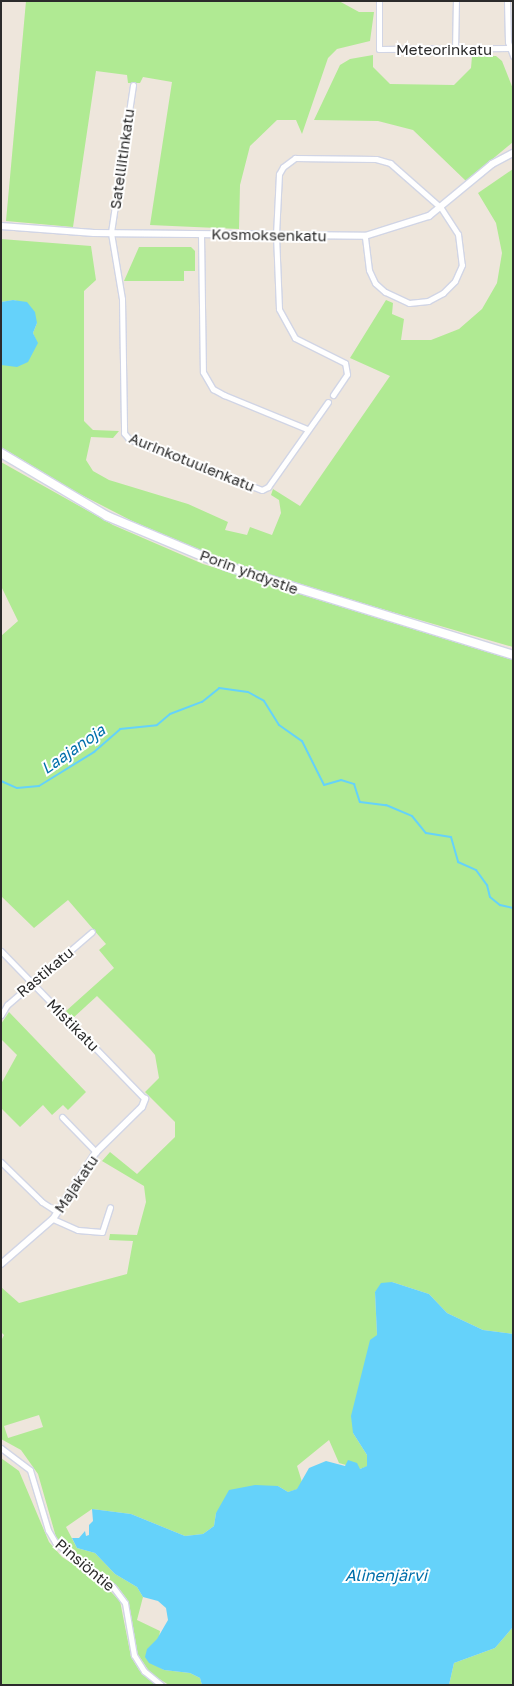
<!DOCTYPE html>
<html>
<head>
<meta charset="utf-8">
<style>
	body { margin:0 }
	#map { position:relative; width:514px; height:1686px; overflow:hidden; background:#eee6dc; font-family:"Golos Text",sans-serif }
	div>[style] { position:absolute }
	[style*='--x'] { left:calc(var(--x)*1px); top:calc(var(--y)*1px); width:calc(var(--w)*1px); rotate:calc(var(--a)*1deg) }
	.green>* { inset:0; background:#b0ea93 }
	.water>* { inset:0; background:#65d2fa }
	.stream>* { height:2px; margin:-1px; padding:0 1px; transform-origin:1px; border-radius:1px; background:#65d2fa }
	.roads { filter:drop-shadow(1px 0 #d1d5e5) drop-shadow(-1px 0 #d1d5e5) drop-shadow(0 1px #d1d5e5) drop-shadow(0 -1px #d1d5e5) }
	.minor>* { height:5px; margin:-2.5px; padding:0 2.5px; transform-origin:2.5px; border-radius:2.5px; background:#fff }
	.tertiary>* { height:6px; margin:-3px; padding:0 3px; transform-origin:3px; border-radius:3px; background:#fff }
	.secondary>* { height:8px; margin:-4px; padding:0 4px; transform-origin:4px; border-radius:4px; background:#fff }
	span { translate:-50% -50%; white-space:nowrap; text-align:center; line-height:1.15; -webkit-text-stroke:4px #fff; paint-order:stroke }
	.street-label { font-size:15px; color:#2b2b2b }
	.water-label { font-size:16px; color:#006faa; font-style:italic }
	.frame { position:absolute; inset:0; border:2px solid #2b2b2b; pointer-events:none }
</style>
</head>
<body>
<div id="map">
	<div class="green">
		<i style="clip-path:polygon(26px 1px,339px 1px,359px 12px,374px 12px,370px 41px,337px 49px,328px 58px,302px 134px,296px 120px,277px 120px,250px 146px,240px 185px,239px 229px,150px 225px,172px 82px,143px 77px,140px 83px,128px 83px,127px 75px,96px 71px,73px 227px,6px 221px)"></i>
		<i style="clip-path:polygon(373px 55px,373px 67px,390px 84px,454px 85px,471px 68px,472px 56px,496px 56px,502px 61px,513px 89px,513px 142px,466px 181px,413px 130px,378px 121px,314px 120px,340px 65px,350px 59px)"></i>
		<i style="clip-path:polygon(513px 169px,513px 647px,279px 579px,191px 547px,134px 522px,74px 491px,1px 447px,1px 365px,37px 343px,33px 333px,37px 323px,23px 303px,14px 300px,1px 302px,1px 239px,91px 246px,96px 280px,84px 291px,84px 421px,93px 430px,119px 431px,113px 438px,91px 437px,86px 460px,93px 471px,109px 480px,188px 504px,228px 522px,225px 530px,247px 535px,250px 527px,272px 535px,281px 513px,279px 500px,271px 495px,273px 489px,300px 506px,390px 376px,350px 358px,386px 300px,393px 303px,392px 314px,404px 319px,401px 340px,431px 340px,459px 329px,482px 309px,497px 283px,502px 253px,496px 223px,478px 193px)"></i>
		<i style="clip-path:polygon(191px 247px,195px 251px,195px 271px,184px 271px,184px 281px,124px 281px,139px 247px)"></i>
		<i style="clip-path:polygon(evenodd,1px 462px,113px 525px,203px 564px,513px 660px,513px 1334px,483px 1330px,447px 1313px,429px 1294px,392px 1282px,375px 1292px,377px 1335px,353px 1433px,367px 1455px,368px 1466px,360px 1469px,339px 1463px,329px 1440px,297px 1466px,302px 1482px,298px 1489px,288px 1492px,278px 1486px,216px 1513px,214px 1526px,203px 1534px,185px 1536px,131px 1514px,92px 1509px,66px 1527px,77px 1548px,95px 1553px,115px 1574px,137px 1587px,143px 1597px,137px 1620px,160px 1631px,155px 1665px,164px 1670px,190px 1673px,200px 1678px,202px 1685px,169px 1685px,151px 1674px,137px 1653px,127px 1599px,118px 1587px,68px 1551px,56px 1537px,38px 1474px,21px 1450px,1px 1439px,1px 1341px,4px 1335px,1px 1332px,1px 1287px,19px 1303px,127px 1274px,133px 1241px,109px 1240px,110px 1234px,137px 1235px,146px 1202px,144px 1186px,102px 1161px,110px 1152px,137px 1174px,175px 1137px,175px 1122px,145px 1092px,159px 1078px,155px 1055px,150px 1049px,97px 996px,73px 1018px,66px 1011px,114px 968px,99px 950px,106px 944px,68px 900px,34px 928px,1px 896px,1px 636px,18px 621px,1px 586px,1px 462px,39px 1415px,43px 1427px,8px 1438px,4px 1426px,39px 1415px)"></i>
		<i style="clip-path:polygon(9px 1012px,86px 1092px,68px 1110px,63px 1105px,52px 1115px,43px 1105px,20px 1127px,1px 1108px,1px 1084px,17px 1055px,1px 1039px,1px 1024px)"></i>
		<i style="clip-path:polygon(1px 1458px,19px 1471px,49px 1542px,62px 1557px,101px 1582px,120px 1601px,131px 1657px,139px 1670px,156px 1685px,1px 1685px)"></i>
		<i style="clip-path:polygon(513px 1627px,513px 1685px,449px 1685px,454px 1663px,495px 1648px)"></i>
	</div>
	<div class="water">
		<i style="clip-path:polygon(13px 300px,27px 302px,35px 312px,37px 323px,33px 333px,38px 343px,28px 362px,17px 367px,1px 365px,1px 302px)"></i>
		<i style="clip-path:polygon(392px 1282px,429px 1294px,447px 1313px,483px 1330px,513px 1334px,513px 1627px,495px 1648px,454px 1663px,449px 1685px,202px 1685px,200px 1678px,190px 1673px,164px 1670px,149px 1663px,145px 1657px,147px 1649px,157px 1639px,168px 1620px,166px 1608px,158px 1601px,143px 1597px,137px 1587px,115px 1574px,95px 1553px,77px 1548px,72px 1538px,79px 1538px,85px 1531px,86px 1536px,89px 1535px,89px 1525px,93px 1521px,92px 1509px,131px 1514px,185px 1536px,203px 1534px,214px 1526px,216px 1513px,229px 1490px,255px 1485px,278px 1486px,288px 1492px,297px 1489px,309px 1468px,326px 1461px,345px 1466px,348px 1460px,357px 1463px,360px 1469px,367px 1466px,367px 1455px,353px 1433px,351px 1416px,370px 1340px,377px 1335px,375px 1292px,381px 1283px)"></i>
	</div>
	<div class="stream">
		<i style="--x:1;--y:781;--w:17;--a:24"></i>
		<i style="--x:17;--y:788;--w:22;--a:-5"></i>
		<i style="--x:39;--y:786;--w:65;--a:-31.7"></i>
		<i style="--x:94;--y:752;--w:35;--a:-41"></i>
		<i style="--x:120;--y:729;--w:37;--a:-6"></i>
		<i style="--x:157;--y:725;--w:17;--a:-40"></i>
		<i style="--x:170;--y:714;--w:34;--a:-21"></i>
		<i style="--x:202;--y:702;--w:22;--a:-39"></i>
		<i style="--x:219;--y:688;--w:29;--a:8"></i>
		<i style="--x:248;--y:692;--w:18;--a:29"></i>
		<i style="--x:264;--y:701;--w:28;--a:58"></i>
		<i style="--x:279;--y:725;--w:28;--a:35"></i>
		<i style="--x:302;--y:741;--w:49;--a:63.4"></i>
		<i style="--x:324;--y:785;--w:18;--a:-16"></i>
		<i style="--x:341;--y:780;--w:14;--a:17"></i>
		<i style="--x:354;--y:784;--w:19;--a:72"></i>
		<i style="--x:360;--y:802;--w:26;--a:7"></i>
		<i style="--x:386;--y:805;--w:28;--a:23"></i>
		<i style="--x:412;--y:816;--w:22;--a:51"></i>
		<i style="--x:426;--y:833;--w:25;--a:9"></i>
		<i style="--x:451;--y:837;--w:26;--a:74"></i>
		<i style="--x:458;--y:862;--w:20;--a:24"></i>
		<i style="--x:476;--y:870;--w:19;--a:54"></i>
		<i style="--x:487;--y:885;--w:12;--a:76"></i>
		<i style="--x:490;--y:897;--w:13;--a:39"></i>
		<i style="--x:500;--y:905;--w:13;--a:13"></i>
	</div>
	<div class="roads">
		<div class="minor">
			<i style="--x:379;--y:1;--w:48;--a:90"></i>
			<i style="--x:379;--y:49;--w:131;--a:-0.4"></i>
			<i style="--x:507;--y:1;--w:41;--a:88.6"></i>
			<i style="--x:508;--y:42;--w:15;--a:70"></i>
			<i style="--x:455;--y:51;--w:50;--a:-88.9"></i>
			<i style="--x:133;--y:85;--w:150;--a:98.5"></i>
			<i style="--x:111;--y:233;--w:67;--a:80.5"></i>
			<i style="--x:122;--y:299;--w:134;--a:89.1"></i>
			<i style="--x:124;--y:433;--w:8;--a:50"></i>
			<i style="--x:129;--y:439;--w:142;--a:21"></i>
			<i style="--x:262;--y:490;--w:7;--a:-27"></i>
			<i style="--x:268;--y:487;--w:104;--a:-54.8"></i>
			<i style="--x:201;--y:234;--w:138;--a:89.2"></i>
			<i style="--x:203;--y:372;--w:20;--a:60"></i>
			<i style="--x:213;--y:389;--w:13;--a:29"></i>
			<i style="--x:224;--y:395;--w:90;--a:22.3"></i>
			<i style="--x:333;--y:395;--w:25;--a:-56"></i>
			<i style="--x:347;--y:374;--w:11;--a:-100"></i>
			<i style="--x:345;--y:363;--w:56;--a:-153.4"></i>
			<i style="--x:295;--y:338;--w:33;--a:-119"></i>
			<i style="--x:279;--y:309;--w:74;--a:-92.3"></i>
			<i style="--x:276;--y:235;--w:61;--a:-87.2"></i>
			<i style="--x:279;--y:174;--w:8;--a:-60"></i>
			<i style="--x:283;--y:167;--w:15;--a:-37"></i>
			<i style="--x:295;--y:158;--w:81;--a:0.7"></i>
			<i style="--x:376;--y:159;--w:15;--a:16"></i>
			<i style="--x:390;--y:163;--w:68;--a:41.4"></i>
			<i style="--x:441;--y:208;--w:31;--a:57"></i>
			<i style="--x:458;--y:234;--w:31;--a:83"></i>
			<i style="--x:462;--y:265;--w:17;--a:114"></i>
			<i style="--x:455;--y:281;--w:17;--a:135"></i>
			<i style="--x:443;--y:293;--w:17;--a:152"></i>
			<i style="--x:428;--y:301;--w:19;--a:174"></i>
			<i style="--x:409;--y:303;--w:26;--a:-155"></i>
			<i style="--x:385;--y:292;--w:13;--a:-138"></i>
			<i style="--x:375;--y:283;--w:14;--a:-115"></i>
			<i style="--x:369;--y:270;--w:34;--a:-97"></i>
			<i style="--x:1;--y:951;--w:206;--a:45.8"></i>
			<i style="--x:1;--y:1015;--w:12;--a:-59"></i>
			<i style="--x:7;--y:1005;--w:112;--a:-40.7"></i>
			<i style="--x:62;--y:1117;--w:49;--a:45.8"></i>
			<i style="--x:1;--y:1162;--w:57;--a:44.3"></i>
			<i style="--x:42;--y:1202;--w:17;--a:33"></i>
			<i style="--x:53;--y:1219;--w:27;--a:24"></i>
			<i style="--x:78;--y:1230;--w:24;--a:5"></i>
			<i style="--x:102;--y:1232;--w:26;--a:-72"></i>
			<i style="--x:1;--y:1448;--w:36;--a:37"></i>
			<i style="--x:30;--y:1470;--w:63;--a:73.3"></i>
			<i style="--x:48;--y:1530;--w:14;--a:60"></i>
			<i style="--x:55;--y:1542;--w:73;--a:37.8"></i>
			<i style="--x:113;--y:1587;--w:20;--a:53"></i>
			<i style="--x:125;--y:1603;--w:53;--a:80.2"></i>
			<i style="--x:134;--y:1655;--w:19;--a:58"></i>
			<i style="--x:144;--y:1671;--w:22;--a:39"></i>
		</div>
		<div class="tertiary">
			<i style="--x:1;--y:226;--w:93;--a:4.3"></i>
			<i style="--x:94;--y:233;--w:271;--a:0.6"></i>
			<i style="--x:365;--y:236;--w:67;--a:-17.4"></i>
			<i style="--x:429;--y:216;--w:82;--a:-39.5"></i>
			<i style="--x:492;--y:164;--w:24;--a:-28"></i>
			<i style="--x:1;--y:1264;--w:69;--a:-40.9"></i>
			<i style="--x:53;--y:1219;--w:80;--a:-57.3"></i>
			<i style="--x:96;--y:1152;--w:64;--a:-44.4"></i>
			<i style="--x:142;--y:1107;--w:9;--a:-69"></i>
		</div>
		<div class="secondary">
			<i style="--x:1;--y:453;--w:123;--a:30.7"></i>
			<i style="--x:107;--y:516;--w:129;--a:22.8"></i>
			<i style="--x:226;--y:566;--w:300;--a:17.2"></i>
		</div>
	</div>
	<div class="street-label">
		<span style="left:444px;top:50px">Meteorinkatu</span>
		<span style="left:122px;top:159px;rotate:-82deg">Satelliitinkatu</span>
		<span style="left:269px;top:235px;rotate:1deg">Kosmoksenkatu</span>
		<span style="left:192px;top:462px;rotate:22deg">Aurinkotuulenkatu</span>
		<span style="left:249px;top:572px;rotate:20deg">Porin yhdystie</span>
		<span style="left:45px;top:972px;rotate:-40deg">Rastikatu</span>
		<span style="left:73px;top:1025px;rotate:45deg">Mistikatu</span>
		<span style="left:76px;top:1184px;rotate:-56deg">Majakatu</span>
		<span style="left:85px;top:1565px;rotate:40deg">Pinsiöntie</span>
	</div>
	<div class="water-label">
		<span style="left:73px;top:749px;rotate:-35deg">Laajanoja</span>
		<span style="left:386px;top:1575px">Alinenjärvi</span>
	</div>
	<div class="frame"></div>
</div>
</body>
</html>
